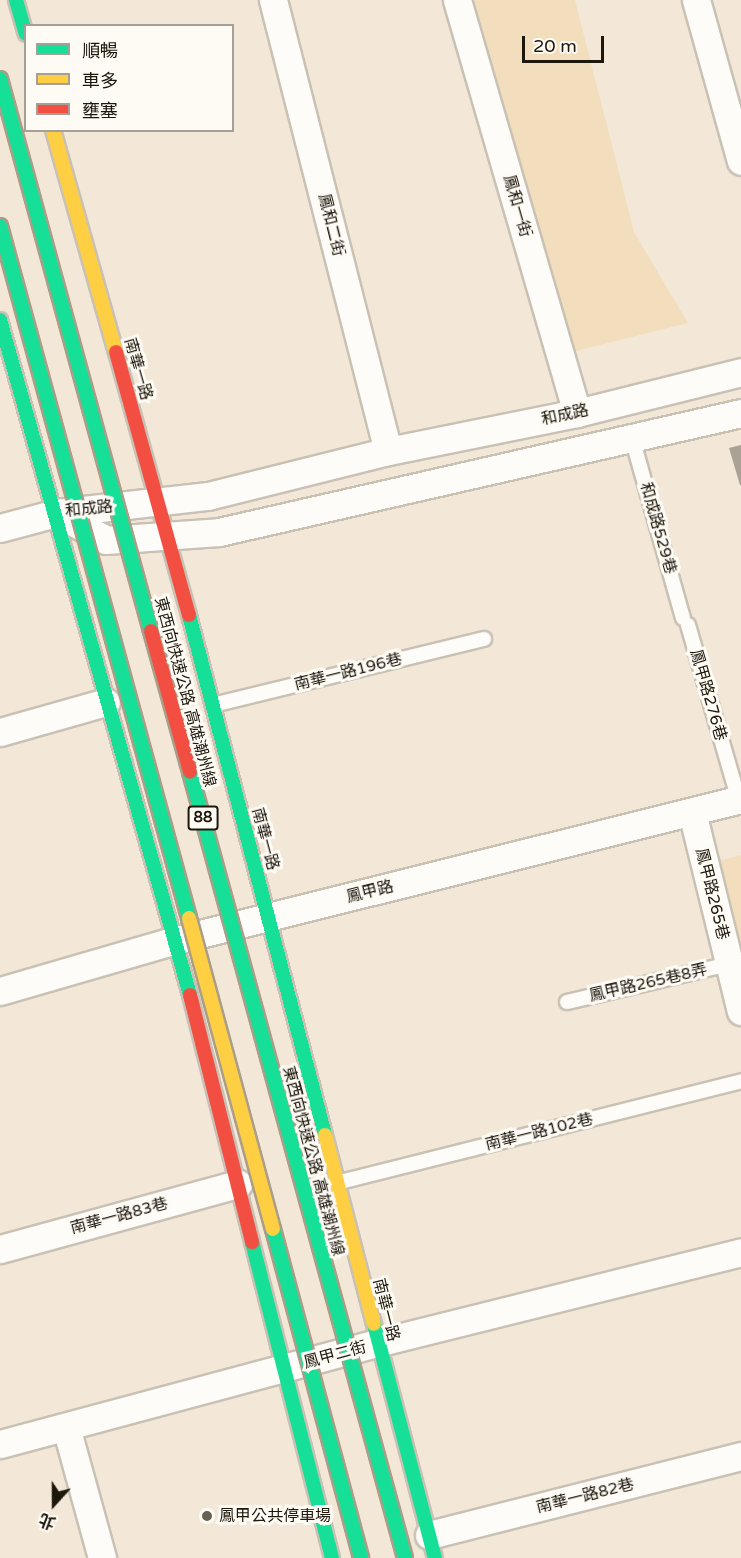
<!DOCTYPE html>
<html>
<head>
<meta charset="utf-8">
<style>
	body { margin:0 }
	#map { position:relative; width:741px; height:1558px; overflow:hidden; background:#f3e8d8; font-family:"Varela Round","Noto Sans TC",sans-serif }
	div>[style] { position:absolute }
	[style*='--x'] { left:calc(var(--x)*1px); top:calc(var(--y)*1px); width:calc(var(--w)*1px); rotate:calc(var(--a)*1deg) }
	.green>* { inset:0; background:#f2debc }
	.building>* { inset:0; background:#aaa295 }
	.roads { filter:drop-shadow(2px 0 #c9c1b4) drop-shadow(-2px 0 #c9c1b4) drop-shadow(0 2px #c9c1b4) drop-shadow(0 -2px #c9c1b4) }
	.lane>* { height:14px; margin:-7px; padding:0 7px; transform-origin:7px; border-radius:7px; background:#fdfcf9 }
	.street>* { height:27px; margin:-13.5px; padding:0 13.5px; transform-origin:13.5px; border-radius:13.5px; background:#fdfcf9 }
	.fast>* { height:14px; margin:-7px; padding:0 7px; transform-origin:7px; border-radius:7px; background:#16e098 }
	.slow>* { height:14px; margin:-7px; padding:0 7px; transform-origin:7px; border-radius:7px; background:#ffcf43 }
	.jam>* { height:14px; margin:-7px; padding:0 7px; transform-origin:7px; border-radius:7px; background:#f24e42 }
	.bridges { filter:drop-shadow(2px 0 #ab9e88) drop-shadow(-2px 0 #ab9e88) drop-shadow(0 2px #ab9e88) drop-shadow(0 -2px #ab9e88) }
	.fast-bridge>* { height:14px; margin:-7px; padding:0 7px; transform-origin:7px; border-radius:7px; background:#16e098 }
	.slow-bridge>* { height:14px; margin:-7px; padding:0 7px; transform-origin:7px; border-radius:7px; background:#ffcf43 }
	.jam-bridge>* { height:14px; margin:-7px; padding:0 7px; transform-origin:7px; border-radius:7px; background:#f24e42 }
	.dots>* { width:16px; height:16px; translate:-50% -50%; box-sizing:border-box; border:3px solid #fefbf5; border-radius:50% }
	span { translate:-50% -50%; white-space:nowrap; text-align:center; line-height:1.15; -webkit-text-stroke:6px #fefbf5; paint-order:stroke }
	.shield-label span { padding:2px 4px; background:#fefbf5; border:2px solid; border-radius:4px; -webkit-text-stroke-width:0 }
	.shield-label { font-size:15px; color:#1d170c; font-weight:700 }
	.street-label { font-size:16px; color:#1d170c }
	.poi-label { font-size:16px; color:#1d170c }
	.left { translate:0 -50%; text-align:left }
	.legend { position:absolute; left:24px; top:24px; width:210px; height:108px; box-sizing:border-box; background:#fefbf5; border:2px solid #a4a098; margin:0; padding:8px 10px; list-style:none; font-size:18px; color:#1d170c }
	.legend li { display:flex; align-items:center; gap:12px; height:30px }
	.legend b { width:30px; border:2px solid #a4a098 }
	.north { position:absolute; left:24px; top:1474px; width:60px; height:60px; -webkit-text-stroke:4px #fefbf5; paint-order:stroke; rotate:201deg; font-size:16px; font-weight:700; line-height:24px; text-align:center; color:#1d170c }
	.north::after { content:''; display:block; margin:auto; width:21px; height:27px; background:#1d170c; clip-path:polygon(50% 0,100% 100%,50% 72%,0 100%) }
	.scale { position:absolute; left:522px; top:36px; width:82px; height:27px; box-sizing:border-box; border:3px solid #1d170c; border-top:0; padding-left:8px; font-size:18px; line-height:21px; white-space:nowrap; color:#1d170c; -webkit-text-stroke:4px #fefbf5; paint-order:stroke }
</style>
</head>
<body>
<div id="map">
	<div class="green">
		<i style="clip-path:polygon(470px 0,575px 0,634px 232px,688px 323px,568px 353px)"></i>
		<i style="clip-path:polygon(741px 855px,741px 958px,716px 862px)"></i>
	</div>
	<div class="building">
		<i style="clip-path:polygon(741px 445px,741px 485px,740px 485px,729px 448px)"></i>
	</div>
	<div class="roads">
		<div class="lane">
			<i style="--x:632;--y:438;--w:187;--a:74.2"></i>
			<i style="--x:688;--y:625;--w:182;--a:73.8"></i>
			<i style="--x:213;--y:705;--w:279;--a:-13.7"></i>
			<i style="--x:567;--y:1002;--w:166;--a:-13.2"></i>
			<i style="--x:336;--y:1183;--w:418;--a:-14.1"></i>
		</div>
		<div class="street">
			<i style="--x:273;--y:0;--w:465;--a:75.7"></i>
			<i style="--x:457;--y:0;--w:430;--a:73.8"></i>
			<i style="--x:696;--y:0;--w:167;--a:74.4"></i>
			<i style="--x:71;--y:521;--w:40;--a:28"></i>
			<i style="--x:106;--y:540;--w:113;--a:-4"></i>
			<i style="--x:219;--y:532;--w:535;--a:-12.84"></i>
			<i style="--x:0;--y:528;--w:58;--a:-15"></i>
			<i style="--x:56;--y:513;--w:153;--a:-6.4"></i>
			<i style="--x:208;--y:496;--w:186;--a:-14"></i>
			<i style="--x:388;--y:451;--w:193;--a:-11.4"></i>
			<i style="--x:577;--y:413;--w:169;--a:-14"></i>
			<i style="--x:0;--y:732;--w:110;--a:-15.8"></i>
			<i style="--x:692;--y:812;--w:205;--a:76.2"></i>
			<i style="--x:0;--y:991;--w:183;--a:-16.2"></i>
			<i style="--x:176;--y:940;--w:582;--a:-14.01"></i>
			<i style="--x:0;--y:1249;--w:247;--a:-15.3"></i>
			<i style="--x:66;--y:1427;--w:136;--a:74.6"></i>
			<i style="--x:0;--y:1444;--w:390;--a:-15"></i>
			<i style="--x:377;--y:1343;--w:375;--a:-14"></i>
			<i style="--x:429;--y:1535;--w:322;--a:-14.2"></i>
		</div>
		<div class="fast">
			<i style="--x:16;--y:0;--w:35;--a:74"></i>
			<i style="--x:0;--y:320;--w:701;--a:74.28"></i>
			<i style="--x:189;--y:615;--w:537;--a:75.34"></i>
			<i style="--x:252;--y:1242;--w:326;--a:75.8"></i>
			<i style="--x:374;--y:1324;--w:242;--a:75.4"></i>
		</div>
		<div class="slow">
			<i style="--x:53;--y:130;--w:231;--a:74.2"></i>
			<i style="--x:325;--y:1135;--w:195;--a:75.5"></i>
		</div>
		<div class="jam">
			<i style="--x:116;--y:352;--w:273;--a:74.5"></i>
			<i style="--x:190;--y:995;--w:255;--a:75.9"></i>
		</div>
	</div>
	<div class="bridges">
		<div class="fast-bridge">
			<i style="--x:0;--y:79;--w:572;--a:74.7"></i>
			<i style="--x:0;--y:226;--w:717;--a:74.72"></i>
			<i style="--x:190;--y:772;--w:815;--a:74.7"></i>
			<i style="--x:273;--y:1229;--w:341;--a:75"></i>
		</div>
		<div class="slow-bridge">
			<i style="--x:189;--y:918;--w:322;--a:74.9"></i>
		</div>
		<div class="jam-bridge">
			<i style="--x:151;--y:631;--w:146;--a:74.5"></i>
		</div>
	</div>
	<div class="dots">
		<i style="left:207px;top:1516px;background:#686053"></i>
	</div>
	<div class="shield-label">
		<span style="left:203px;top:818px">88</span>
	</div>
	<div class="street-label">
		<span style="left:517px;top:206px;rotate:74deg">鳳和一街</span>
		<span style="left:331px;top:225px;rotate:76deg">鳳和二街</span>
		<span style="left:138px;top:369px;rotate:74deg">南華一路</span>
		<span style="left:565px;top:415px;rotate:-12deg">和成路</span>
		<span style="left:89px;top:509px;rotate:-6deg">和成路</span>
		<span style="left:658px;top:528px;rotate:74deg">和成路529巷</span>
		<span style="left:348px;top:672px;rotate:-14deg">南華一路196巷</span>
		<span style="left:185px;top:692px;rotate:75deg">東西向快速公路 高雄潮州線</span>
		<span style="left:708px;top:695px;rotate:74deg">鳳甲路276巷</span>
		<span style="left:265px;top:839px;rotate:75deg">南華一路</span>
		<span style="left:370px;top:892px;rotate:-14deg">鳳甲路</span>
		<span style="left:712px;top:894px;rotate:76deg">鳳甲路265巷</span>
		<span style="left:648px;top:983px;rotate:-13deg">鳳甲路265巷8弄</span>
		<span style="left:539px;top:1132px;rotate:-14deg">南華一路102巷</span>
		<span style="left:313px;top:1161px;rotate:75deg">東西向快速公路 高雄潮州線</span>
		<span style="left:119px;top:1216px;rotate:-15deg">南華一路83巷</span>
		<span style="left:386px;top:1310px;rotate:76deg">南華一路</span>
		<span style="left:335px;top:1355px;rotate:-15deg">鳳甲二街</span>
		<span style="left:585px;top:1496px;rotate:-14deg">南華一路82巷</span>
	</div>
	<div class="poi-label">
		<span class="left" style="left:219px;top:1516px">鳳甲公共停車場</span>
	</div>
	<ul class="legend">
	<li><b style="height:8px;background:#16e098"></b>順暢</li>
	<li><b style="height:8px;background:#ffcf43"></b>車多</li>
	<li><b style="height:8px;background:#f24e42"></b>壅塞</li>
	</ul>
	<div class="north">北</div>
	<div class="scale">20 m</div>
</div>
</body>
</html>
